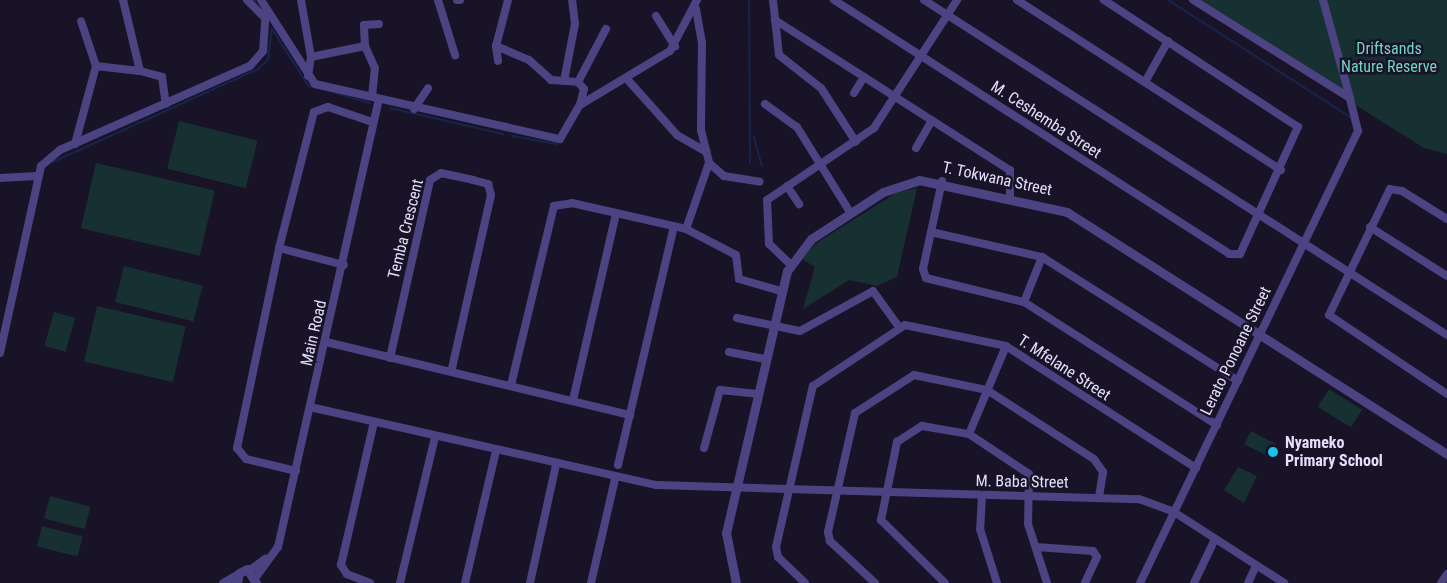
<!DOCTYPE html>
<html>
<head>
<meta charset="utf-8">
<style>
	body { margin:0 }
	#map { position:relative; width:1447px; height:583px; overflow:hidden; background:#191328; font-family:"Roboto Condensed",sans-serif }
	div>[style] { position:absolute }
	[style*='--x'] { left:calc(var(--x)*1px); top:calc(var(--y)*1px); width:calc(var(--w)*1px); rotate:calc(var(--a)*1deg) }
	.green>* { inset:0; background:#173032; transform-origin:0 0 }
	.stream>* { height:2px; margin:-1px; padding:0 1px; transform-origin:1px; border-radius:1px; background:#15254b }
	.minor>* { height:8px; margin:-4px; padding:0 4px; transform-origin:4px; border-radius:4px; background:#4c4382 }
	.tertiary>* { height:9px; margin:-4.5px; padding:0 4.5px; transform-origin:4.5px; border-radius:4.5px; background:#4c4382 }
	.dots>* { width:16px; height:16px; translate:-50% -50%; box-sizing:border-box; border:3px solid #191328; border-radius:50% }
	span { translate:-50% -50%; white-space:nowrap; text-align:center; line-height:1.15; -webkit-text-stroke:5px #191328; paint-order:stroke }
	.park-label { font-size:16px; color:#70d5c5 }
	.street-label { font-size:16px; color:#e4defb }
	.poi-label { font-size:16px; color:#e4defb; font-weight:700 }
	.left { translate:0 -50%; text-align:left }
</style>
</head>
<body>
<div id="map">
	<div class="green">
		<i style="clip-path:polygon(1188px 0,1447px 0,1447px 154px,1424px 148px)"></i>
		<i style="left:179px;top:121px;width:81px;height:49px;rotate:14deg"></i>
		<i style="left:96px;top:163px;width:122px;height:67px;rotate:13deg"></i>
		<i style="clip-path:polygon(917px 188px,897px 277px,877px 286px,849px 280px,803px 309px,815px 267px,802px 259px,815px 244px,896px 193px)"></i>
		<i style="left:124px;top:266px;width:81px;height:37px;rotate:14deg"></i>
		<i style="left:97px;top:306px;width:91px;height:57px;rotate:13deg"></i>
		<i style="left:54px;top:312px;width:22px;height:35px;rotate:16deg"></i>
		<i style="left:1329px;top:389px;width:39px;height:21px;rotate:32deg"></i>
		<i style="left:1251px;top:431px;width:29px;height:15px;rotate:27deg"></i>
		<i style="clip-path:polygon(1238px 467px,1257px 476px,1244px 503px,1224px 490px)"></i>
		<i style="left:50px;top:496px;width:42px;height:23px;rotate:15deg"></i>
		<i style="left:42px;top:526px;width:42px;height:21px;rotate:14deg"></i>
	</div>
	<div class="stream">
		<i style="--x:255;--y:0;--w:1;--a:45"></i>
		<i style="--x:749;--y:0;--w:163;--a:89.6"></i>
		<i style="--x:1168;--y:0;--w:219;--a:32.7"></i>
		<i style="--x:272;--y:29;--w:67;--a:57.3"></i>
		<i style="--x:308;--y:85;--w:65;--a:16.2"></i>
		<i style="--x:390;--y:108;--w:116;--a:13"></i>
		<i style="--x:512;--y:136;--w:46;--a:10.1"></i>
		<i style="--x:754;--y:137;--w:30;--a:75"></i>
		<i style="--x:53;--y:162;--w:225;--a:-24.4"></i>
		<i style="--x:258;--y:69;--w:13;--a:-42"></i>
		<i style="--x:268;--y:60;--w:31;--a:-83"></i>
	</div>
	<div class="minor">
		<i style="--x:123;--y:0;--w:73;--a:76.5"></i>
		<i style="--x:140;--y:71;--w:23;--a:15"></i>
		<i style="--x:162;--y:77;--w:27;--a:82"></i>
		<i style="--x:247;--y:0;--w:24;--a:45"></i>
		<i style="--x:261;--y:0;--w:100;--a:57.3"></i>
		<i style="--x:315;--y:84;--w:251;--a:12.7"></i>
		<i style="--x:560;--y:139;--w:39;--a:-60"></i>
		<i style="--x:580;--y:105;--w:105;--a:-31"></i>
		<i style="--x:670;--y:51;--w:58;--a:-62.1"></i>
		<i style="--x:301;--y:0;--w:58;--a:80"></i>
		<i style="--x:311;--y:57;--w:55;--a:-11.5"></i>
		<i style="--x:365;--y:46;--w:21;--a:-93"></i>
		<i style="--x:364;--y:25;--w:15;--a:-4"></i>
		<i style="--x:438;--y:0;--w:58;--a:72.8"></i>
		<i style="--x:457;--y:0;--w:3;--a:0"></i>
		<i style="--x:508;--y:0;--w:48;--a:104.6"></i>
		<i style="--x:496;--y:46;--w:36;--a:23"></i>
		<i style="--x:529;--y:60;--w:30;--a:42"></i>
		<i style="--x:551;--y:80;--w:27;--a:4"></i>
		<i style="--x:578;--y:82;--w:9;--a:49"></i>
		<i style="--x:584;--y:89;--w:16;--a:104"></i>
		<i style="--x:773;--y:0;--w:55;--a:83.8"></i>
		<i style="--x:779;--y:55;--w:53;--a:38.2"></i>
		<i style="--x:821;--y:88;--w:64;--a:57.1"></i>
		<i style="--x:834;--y:0;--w:470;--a:32.7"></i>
		<i style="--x:1229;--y:254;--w:11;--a:0"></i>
		<i style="--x:1240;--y:254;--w:140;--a:-65.5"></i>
		<i style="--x:1298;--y:127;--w:232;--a:-146.8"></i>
		<i style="--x:924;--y:0;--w:621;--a:32.64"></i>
		<i style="--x:1017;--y:0;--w:314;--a:32.8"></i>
		<i style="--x:1323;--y:0;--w:102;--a:74.6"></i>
		<i style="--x:696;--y:9;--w:34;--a:80"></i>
		<i style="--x:702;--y:42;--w:88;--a:90.7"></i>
		<i style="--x:701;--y:130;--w:34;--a:76"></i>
		<i style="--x:709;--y:163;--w:20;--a:41"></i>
		<i style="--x:724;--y:176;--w:36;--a:9"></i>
		<i style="--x:656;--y:16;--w:36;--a:58"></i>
		<i style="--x:775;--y:20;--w:279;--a:32.6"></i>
		<i style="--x:1010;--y:170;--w:26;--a:90"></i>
		<i style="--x:365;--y:46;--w:24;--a:66"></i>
		<i style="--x:375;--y:68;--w:28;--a:96"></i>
		<i style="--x:496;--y:46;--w:15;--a:82"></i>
		<i style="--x:96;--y:66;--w:44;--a:6.5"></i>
		<i style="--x:308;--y:76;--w:19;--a:-81"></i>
		<i style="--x:627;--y:79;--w:75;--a:48.2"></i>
		<i style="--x:677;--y:135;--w:34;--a:30"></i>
		<i style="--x:564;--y:81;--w:58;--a:-79.1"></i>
		<i style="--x:575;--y:24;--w:24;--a:-97"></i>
		<i style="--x:578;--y:82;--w:60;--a:-62.2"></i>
		<i style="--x:1145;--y:82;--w:47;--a:-60.7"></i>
		<i style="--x:854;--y:93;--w:19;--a:-58"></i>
		<i style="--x:765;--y:104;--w:39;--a:36"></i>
		<i style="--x:797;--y:127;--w:100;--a:58.1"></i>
		<i style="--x:414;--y:109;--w:25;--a:-56"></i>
		<i style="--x:75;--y:144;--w:81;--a:-74.9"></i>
		<i style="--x:96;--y:66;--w:47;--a:-108.4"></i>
		<i style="--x:916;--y:148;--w:32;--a:-60"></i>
		<i style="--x:0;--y:178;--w:37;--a:-3"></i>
		<i style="--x:942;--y:181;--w:90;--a:102.2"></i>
		<i style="--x:923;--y:269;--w:9;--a:72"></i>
		<i style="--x:926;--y:278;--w:101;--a:13.8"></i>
		<i style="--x:1024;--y:302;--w:229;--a:32.5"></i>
		<i style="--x:787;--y:186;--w:22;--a:56"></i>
		<i style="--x:1447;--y:219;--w:53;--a:-148.1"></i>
		<i style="--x:1402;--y:191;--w:12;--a:-171"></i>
		<i style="--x:1390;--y:189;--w:140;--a:115.8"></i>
		<i style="--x:1329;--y:315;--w:142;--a:33.8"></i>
		<i style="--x:1370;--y:227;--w:91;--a:32.5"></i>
		<i style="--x:686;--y:229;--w:56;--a:27.5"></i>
		<i style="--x:736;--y:255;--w:24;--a:83"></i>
		<i style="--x:739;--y:279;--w:44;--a:15.9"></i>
		<i style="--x:931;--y:232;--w:114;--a:12.7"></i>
		<i style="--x:1042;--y:257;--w:232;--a:32.3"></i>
		<i style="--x:279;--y:248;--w:67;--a:14.7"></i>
		<i style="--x:791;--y:265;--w:30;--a:-136"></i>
		<i style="--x:769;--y:244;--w:44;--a:-92.6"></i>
		<i style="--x:767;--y:200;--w:129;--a:-33.9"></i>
		<i style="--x:874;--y:128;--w:153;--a:-57"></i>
		<i style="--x:1024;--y:302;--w:48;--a:-68.2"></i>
		<i style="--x:737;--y:318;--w:64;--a:11.7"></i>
		<i style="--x:800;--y:331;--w:83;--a:-28.7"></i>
		<i style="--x:873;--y:291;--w:44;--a:54.2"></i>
		<i style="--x:326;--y:342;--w:313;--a:13.5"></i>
		<i style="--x:729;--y:352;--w:37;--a:11"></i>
		<i style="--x:0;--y:353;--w:191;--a:-77.6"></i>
		<i style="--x:41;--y:166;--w:25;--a:-40"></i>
		<i style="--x:60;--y:150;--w:208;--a:-23.9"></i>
		<i style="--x:250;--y:66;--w:20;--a:-49"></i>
		<i style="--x:263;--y:51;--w:42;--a:-85.9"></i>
		<i style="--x:390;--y:358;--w:182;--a:-77.3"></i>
		<i style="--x:430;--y:180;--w:13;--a:-32"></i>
		<i style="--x:441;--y:173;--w:33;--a:12"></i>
		<i style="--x:473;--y:180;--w:16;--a:15"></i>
		<i style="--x:488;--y:184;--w:11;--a:75"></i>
		<i style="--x:491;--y:195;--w:181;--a:102.7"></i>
		<i style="--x:511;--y:385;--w:184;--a:-76.5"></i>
		<i style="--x:554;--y:206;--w:18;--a:-9"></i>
		<i style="--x:572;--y:203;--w:117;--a:12.8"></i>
		<i style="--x:686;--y:229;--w:70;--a:-70.8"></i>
		<i style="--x:573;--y:400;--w:191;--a:-77"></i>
		<i style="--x:310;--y:407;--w:355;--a:12.7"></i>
		<i style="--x:656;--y:485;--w:483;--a:1.7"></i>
		<i style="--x:1139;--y:499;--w:37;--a:20"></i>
		<i style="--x:1174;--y:512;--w:131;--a:32.8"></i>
		<i style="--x:969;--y:434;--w:95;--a:-67.2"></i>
		<i style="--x:704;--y:448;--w:60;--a:-74.6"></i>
		<i style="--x:720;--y:390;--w:37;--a:6"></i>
		<i style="--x:618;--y:465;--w:245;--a:-76.8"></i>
		<i style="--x:296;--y:471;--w:51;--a:-166.5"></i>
		<i style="--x:246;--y:459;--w:14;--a:-129"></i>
		<i style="--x:237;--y:448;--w:204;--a:-78.1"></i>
		<i style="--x:279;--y:248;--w:140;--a:-75.6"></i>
		<i style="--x:314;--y:112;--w:15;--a:-20"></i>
		<i style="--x:328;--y:107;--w:46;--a:18.8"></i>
		<i style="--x:982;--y:495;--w:34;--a:93"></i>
		<i style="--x:980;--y:529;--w:57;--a:72.5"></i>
		<i style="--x:1036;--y:547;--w:57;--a:4"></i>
		<i style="--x:1093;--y:551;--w:7;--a:56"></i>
		<i style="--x:1097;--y:557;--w:29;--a:115"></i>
		<i style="--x:250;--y:570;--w:19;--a:-36"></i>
		<i style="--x:256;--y:577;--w:37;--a:-54"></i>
		<i style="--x:278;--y:547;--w:458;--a:-77.3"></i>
		<i style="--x:370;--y:583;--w:25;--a:-159"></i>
		<i style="--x:347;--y:574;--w:11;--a:-124"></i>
		<i style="--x:341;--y:565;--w:147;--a:-77"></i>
		<i style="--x:400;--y:583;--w:150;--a:-76.5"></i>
		<i style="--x:465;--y:583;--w:136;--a:-76.8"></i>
		<i style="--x:530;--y:583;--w:121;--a:-77.6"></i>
		<i style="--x:591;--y:583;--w:107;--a:-77"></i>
		<i style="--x:805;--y:583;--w:37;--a:-136"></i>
		<i style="--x:778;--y:557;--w:10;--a:-101"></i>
		<i style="--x:776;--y:547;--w:165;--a:-77.1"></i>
		<i style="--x:813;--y:386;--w:110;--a:-33.5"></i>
		<i style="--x:905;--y:325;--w:103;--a:11.7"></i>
		<i style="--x:1006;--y:346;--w:226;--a:32.7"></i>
		<i style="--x:875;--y:583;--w:62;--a:-137"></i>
		<i style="--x:830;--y:541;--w:9;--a:-103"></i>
		<i style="--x:828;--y:532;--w:122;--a:-77.2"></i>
		<i style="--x:855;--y:413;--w:70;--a:-32.8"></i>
		<i style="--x:914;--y:375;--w:75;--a:11.6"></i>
		<i style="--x:987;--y:390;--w:127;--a:32.8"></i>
		<i style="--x:1094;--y:459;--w:16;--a:55"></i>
		<i style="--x:1103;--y:472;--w:25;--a:99"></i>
		<i style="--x:945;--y:583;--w:90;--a:-135.5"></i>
		<i style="--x:881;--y:520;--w:80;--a:-78.4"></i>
		<i style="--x:897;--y:442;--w:30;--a:-33"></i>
		<i style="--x:922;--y:426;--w:48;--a:9.7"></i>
		<i style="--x:969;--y:434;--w:72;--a:33.7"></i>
		<i style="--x:1029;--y:474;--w:50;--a:91.1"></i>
		<i style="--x:1028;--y:524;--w:62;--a:72.1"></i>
		<i style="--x:1140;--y:583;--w:502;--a:-64.25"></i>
		<i style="--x:1358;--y:131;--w:34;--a:-104"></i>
		<i style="--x:1350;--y:98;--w:185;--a:-148"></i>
		<i style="--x:1194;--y:583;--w:49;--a:-64.5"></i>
		<i style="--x:1248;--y:583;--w:19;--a:-65"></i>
		<i style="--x:1441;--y:583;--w:11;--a:-56"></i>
	</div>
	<div class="tertiary">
		<i style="--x:223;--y:583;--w:16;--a:-30"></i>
		<i style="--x:237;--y:583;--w:10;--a:-79"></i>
		<i style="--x:239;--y:573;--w:9;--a:-27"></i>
		<i style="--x:247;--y:569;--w:17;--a:57"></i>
		<i style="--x:736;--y:583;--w:51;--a:-101.3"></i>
		<i style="--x:726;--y:533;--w:269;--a:-76.9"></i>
		<i style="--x:787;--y:271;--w:40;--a:-53"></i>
		<i style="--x:811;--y:239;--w:86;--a:-33.1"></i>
		<i style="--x:883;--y:192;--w:38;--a:-18"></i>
		<i style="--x:919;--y:180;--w:151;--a:12.2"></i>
		<i style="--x:1067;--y:212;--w:451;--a:32.5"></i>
	</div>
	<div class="dots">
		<i style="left:1273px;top:452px;background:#1ec0e7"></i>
	</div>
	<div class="park-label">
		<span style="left:1389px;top:58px">Driftsands<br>Nature Reserve</span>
	</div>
	<div class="street-label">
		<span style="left:1046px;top:120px;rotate:33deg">M. Ceshemba Street</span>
		<span style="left:997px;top:179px;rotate:12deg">T. Tokwana Street</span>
		<span style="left:406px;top:229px;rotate:-76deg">Temba Crescent</span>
		<span style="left:314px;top:333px;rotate:-77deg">Main Road</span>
		<span style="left:1236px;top:351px;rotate:-64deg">Lerato Ponoane Street</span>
		<span style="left:1064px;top:368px;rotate:33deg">T. Mfelane Street</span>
		<span style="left:1022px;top:482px;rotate:1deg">M. Baba Street</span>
	</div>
	<div class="poi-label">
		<span class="left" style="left:1285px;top:452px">Nyameko<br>Primary School</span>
	</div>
</div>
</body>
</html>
